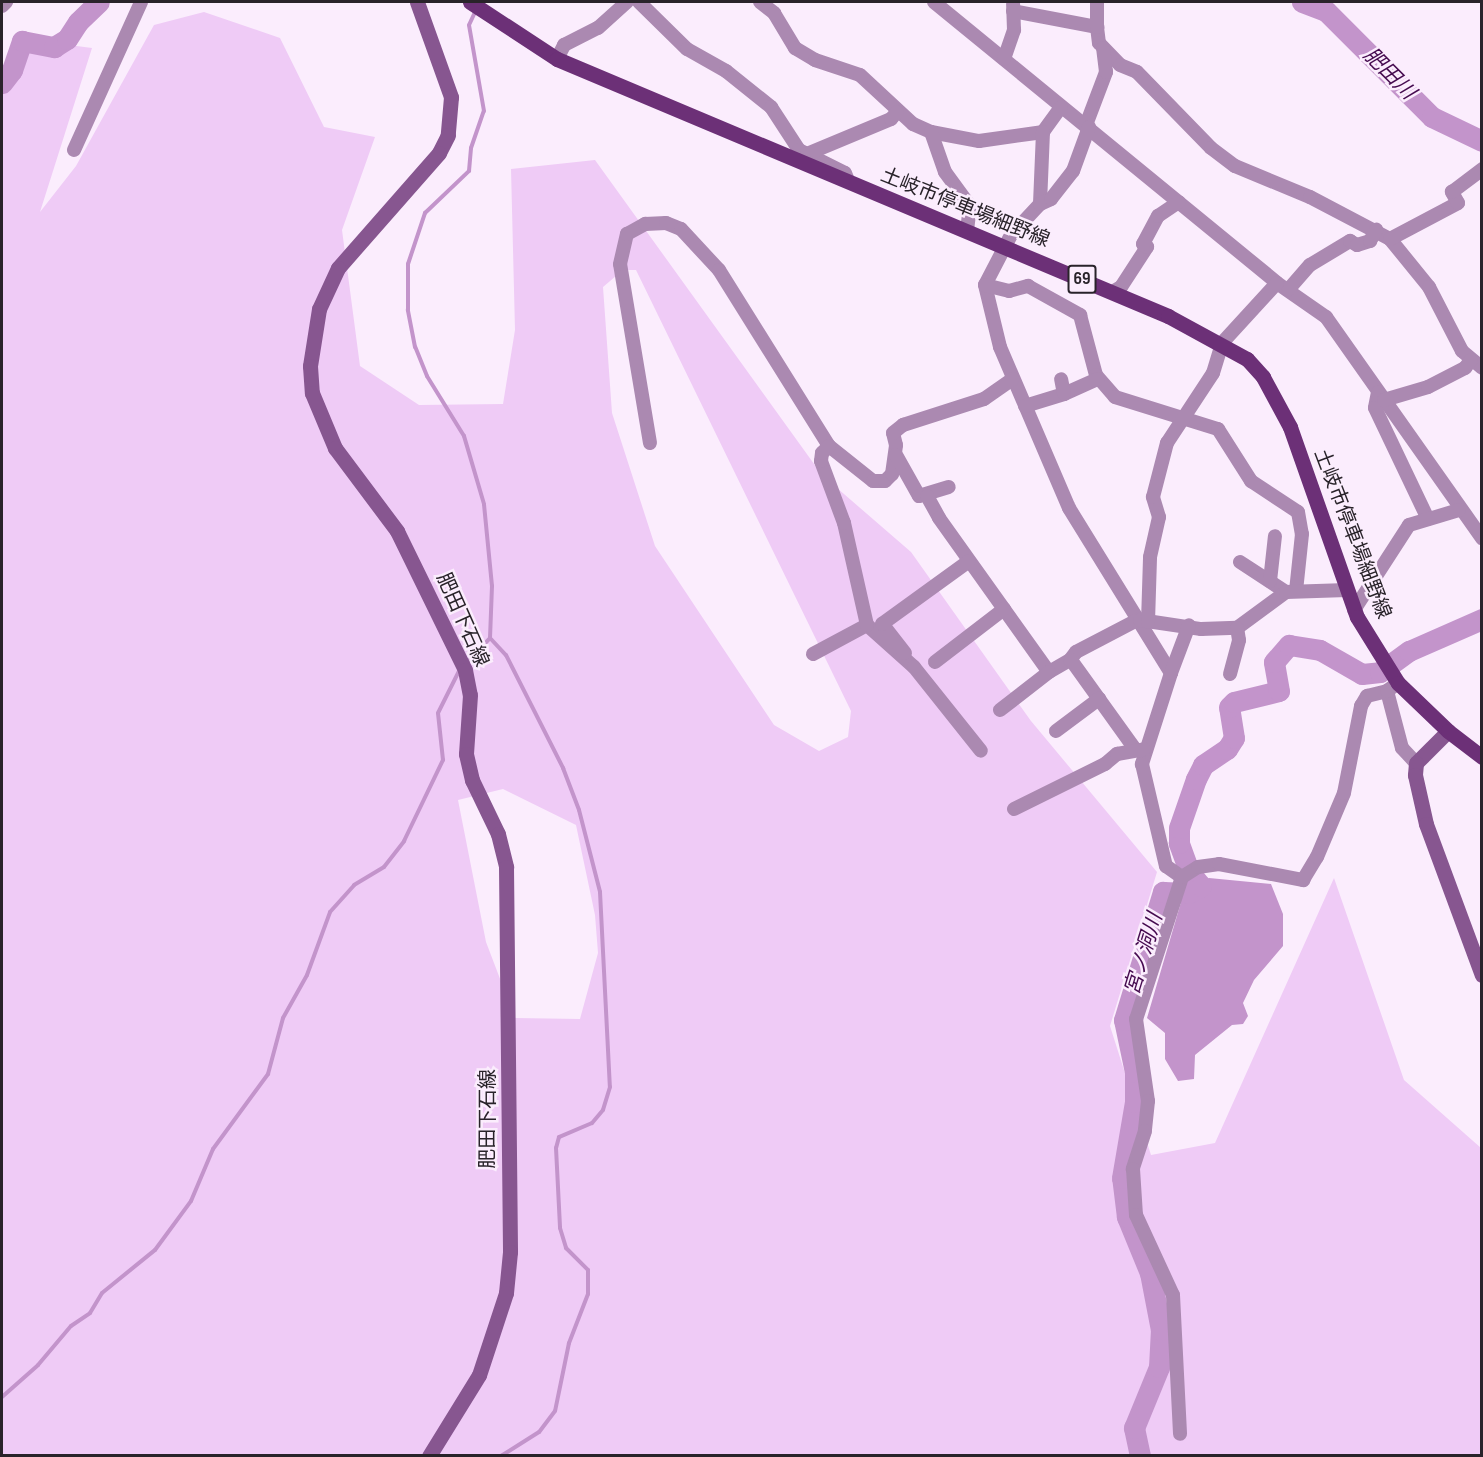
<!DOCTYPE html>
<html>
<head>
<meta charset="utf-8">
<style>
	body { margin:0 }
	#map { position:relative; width:1483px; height:1457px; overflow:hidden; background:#fbedfd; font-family:"Sofia Sans Condensed","Noto Sans JP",sans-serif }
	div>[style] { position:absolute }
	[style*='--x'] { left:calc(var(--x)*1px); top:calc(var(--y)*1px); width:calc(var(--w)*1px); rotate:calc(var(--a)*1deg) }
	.green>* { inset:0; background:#efcbf6 }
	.water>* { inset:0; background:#c394cb }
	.stream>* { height:4px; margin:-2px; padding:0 2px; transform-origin:2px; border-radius:2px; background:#c394cb }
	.river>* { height:21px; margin:-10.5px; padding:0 10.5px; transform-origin:10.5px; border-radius:10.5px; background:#c394cb }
	.street>* { height:14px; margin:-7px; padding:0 7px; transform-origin:7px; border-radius:7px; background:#ab89b1 }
	.secondary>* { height:15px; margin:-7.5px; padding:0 7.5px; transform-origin:7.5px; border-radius:7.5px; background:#875690 }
	.primary>* { height:15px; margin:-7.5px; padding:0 7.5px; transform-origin:7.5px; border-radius:7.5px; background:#6c3077 }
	span { translate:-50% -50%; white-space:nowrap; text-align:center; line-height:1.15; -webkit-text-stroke:5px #fbedfd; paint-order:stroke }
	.shield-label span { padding:2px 4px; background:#fbedfd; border:2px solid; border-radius:4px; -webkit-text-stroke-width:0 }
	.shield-label { font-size:18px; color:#29232a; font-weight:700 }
	.street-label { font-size:20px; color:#29232a }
	.water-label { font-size:21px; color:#450a4f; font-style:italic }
	.frame { position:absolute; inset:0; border:3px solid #29232a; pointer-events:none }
</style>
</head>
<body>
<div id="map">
	<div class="green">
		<i style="clip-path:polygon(evenodd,204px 12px,280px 38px,324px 127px,375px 137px,342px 230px,360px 366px,419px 405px,503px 404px,515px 330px,511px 169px,595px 160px,822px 475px,911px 552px,1031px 721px,1157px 872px,1110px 1026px,1151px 1155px,1215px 1143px,1334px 878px,1404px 1080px,1481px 1148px,1481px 1455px,2px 1456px,2px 88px,15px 38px,92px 48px,40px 212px,76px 166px,154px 25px,204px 12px,623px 270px,636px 270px,851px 711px,848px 737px,819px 751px,774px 725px,655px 546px,612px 413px,603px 287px,623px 270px,204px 12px,503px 789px,576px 825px,595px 915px,598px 953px,580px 1019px,515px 1018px,486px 942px,458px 800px,503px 789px)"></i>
	</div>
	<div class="water">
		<i style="clip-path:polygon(1209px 878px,1271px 884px,1283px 914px,1283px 946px,1254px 980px,1243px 1003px,1248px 1016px,1243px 1024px,1232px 1025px,1195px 1055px,1194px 1079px,1178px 1081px,1165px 1059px,1165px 1033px,1147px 1018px,1184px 892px)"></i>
	</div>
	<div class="stream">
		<i style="--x:490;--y:638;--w:23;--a:47"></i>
		<i style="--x:506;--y:655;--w:127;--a:63.2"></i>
		<i style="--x:563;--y:768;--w:45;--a:69.1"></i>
		<i style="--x:579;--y:810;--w:85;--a:75.6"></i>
		<i style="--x:600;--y:892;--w:195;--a:87.1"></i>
		<i style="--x:610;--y:1087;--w:24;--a:107"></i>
		<i style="--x:603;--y:1110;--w:17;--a:130"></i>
		<i style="--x:592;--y:1123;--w:36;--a:157"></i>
		<i style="--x:559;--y:1137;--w:11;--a:105"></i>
		<i style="--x:556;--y:1148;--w:80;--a:87.1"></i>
		<i style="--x:560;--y:1228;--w:21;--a:73"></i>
		<i style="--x:566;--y:1248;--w:31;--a:45"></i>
		<i style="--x:588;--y:1270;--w:24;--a:90"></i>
		<i style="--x:588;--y:1294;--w:53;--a:111.2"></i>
		<i style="--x:569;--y:1343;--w:69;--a:101.6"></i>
		<i style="--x:555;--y:1411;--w:26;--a:127"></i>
		<i style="--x:539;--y:1432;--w:45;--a:147.7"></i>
		<i style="--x:465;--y:664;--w:36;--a:-46"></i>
		<i style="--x:490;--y:638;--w:52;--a:-87.8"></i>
		<i style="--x:492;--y:586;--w:82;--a:-95.6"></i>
		<i style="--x:484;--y:504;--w:71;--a:-106.4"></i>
		<i style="--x:464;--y:436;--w:70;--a:-121.7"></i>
		<i style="--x:427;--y:376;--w:31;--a:-112"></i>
		<i style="--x:415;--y:347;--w:38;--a:-101"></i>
		<i style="--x:408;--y:310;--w:46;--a:-90"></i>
		<i style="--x:408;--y:264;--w:54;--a:-71.6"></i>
		<i style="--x:425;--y:213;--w:61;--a:-43.7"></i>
		<i style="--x:469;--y:171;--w:23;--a:-85"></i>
		<i style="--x:471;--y:148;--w:39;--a:-71"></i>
		<i style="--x:484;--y:111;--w:87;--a:-99.9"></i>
		<i style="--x:469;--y:25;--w:17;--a:-65"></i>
		<i style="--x:2;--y:1397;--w:48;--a:-41.6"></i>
		<i style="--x:38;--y:1365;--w:51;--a:-49.8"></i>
		<i style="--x:71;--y:1326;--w:23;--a:-34"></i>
		<i style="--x:90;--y:1313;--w:23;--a:-59"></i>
		<i style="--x:102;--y:1293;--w:68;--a:-39.1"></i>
		<i style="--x:155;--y:1250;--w:61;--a:-53.7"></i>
		<i style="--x:191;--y:1201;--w:56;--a:-67.1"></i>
		<i style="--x:213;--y:1149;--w:93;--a:-53.7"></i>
		<i style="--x:268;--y:1074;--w:58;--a:-75"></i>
		<i style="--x:283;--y:1018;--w:49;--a:-60.8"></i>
		<i style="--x:307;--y:975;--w:67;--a:-69.9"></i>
		<i style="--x:330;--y:912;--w:36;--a:-48"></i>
		<i style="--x:354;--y:885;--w:35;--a:-31"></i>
		<i style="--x:384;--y:867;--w:33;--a:-52"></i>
		<i style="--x:404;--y:841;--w:90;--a:-64.3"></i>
		<i style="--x:443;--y:760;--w:47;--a:-96.1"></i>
		<i style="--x:438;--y:713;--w:49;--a:-63.4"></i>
	</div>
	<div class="river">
		<i style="--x:1302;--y:2;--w:26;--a:21"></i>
		<i style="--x:1326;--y:11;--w:150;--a:45"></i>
		<i style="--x:1432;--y:117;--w:55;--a:25.6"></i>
		<i style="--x:2;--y:83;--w:16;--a:-52"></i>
		<i style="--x:12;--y:70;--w:31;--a:-71"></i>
		<i style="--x:22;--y:41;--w:33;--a:11"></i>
		<i style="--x:54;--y:47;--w:15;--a:-32"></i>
		<i style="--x:67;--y:39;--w:20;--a:-57"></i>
		<i style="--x:78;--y:22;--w:29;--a:-44"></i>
		<i style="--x:1140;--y:1456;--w:29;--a:-102"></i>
		<i style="--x:1134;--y:1428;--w:66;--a:-67.7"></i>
		<i style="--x:1159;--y:1367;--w:37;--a:-87"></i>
		<i style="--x:1161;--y:1330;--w:58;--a:-100.9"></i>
		<i style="--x:1150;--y:1273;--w:61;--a:-112.3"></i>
		<i style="--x:1127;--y:1217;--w:39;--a:-97"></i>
		<i style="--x:1122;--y:1178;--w:77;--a:-80.3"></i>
		<i style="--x:1135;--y:1102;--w:30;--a:-90"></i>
		<i style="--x:1135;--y:1072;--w:53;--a:-101.9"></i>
		<i style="--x:1124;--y:1020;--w:134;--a:-73.1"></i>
		<i style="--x:1163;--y:892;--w:26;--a:2"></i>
		<i style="--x:1189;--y:893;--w:14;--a:-30"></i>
		<i style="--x:1201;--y:886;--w:19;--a:-129"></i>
		<i style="--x:1189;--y:871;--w:30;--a:-110"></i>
		<i style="--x:1179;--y:843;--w:15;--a:-90"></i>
		<i style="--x:1179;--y:828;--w:52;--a:-70.9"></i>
		<i style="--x:1196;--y:779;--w:16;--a:-63"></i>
		<i style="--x:1203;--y:765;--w:29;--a:-34"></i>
		<i style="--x:1227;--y:749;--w:13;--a:-58"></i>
		<i style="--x:1234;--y:738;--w:31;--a:-99"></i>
		<i style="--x:1229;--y:707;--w:7;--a:-45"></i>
		<i style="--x:1234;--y:702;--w:46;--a:-13.7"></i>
		<i style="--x:1279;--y:691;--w:29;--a:-100"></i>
		<i style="--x:1274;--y:662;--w:23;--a:-49"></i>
		<i style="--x:1289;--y:645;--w:31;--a:9"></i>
		<i style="--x:1320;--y:650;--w:48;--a:29.7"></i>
		<i style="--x:1362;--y:674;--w:18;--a:-6"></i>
		<i style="--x:1380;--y:672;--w:36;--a:-36"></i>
		<i style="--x:1409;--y:651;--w:80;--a:-23.7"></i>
	</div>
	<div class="street">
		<i style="--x:639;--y:2;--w:67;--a:44.4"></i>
		<i style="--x:687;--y:49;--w:45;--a:29.4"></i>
		<i style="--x:726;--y:71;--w:58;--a:38.7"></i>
		<i style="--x:771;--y:107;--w:51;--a:56.9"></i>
		<i style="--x:799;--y:150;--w:51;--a:26.6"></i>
		<i style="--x:845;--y:173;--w:5;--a:68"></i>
		<i style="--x:760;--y:2;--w:18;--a:38"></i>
		<i style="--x:774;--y:13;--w:41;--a:59"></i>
		<i style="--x:795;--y:48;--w:23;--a:31"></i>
		<i style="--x:815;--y:60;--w:47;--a:18.4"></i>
		<i style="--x:860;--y:75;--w:72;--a:42.8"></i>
		<i style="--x:913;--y:124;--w:20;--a:24"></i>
		<i style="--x:931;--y:132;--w:49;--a:10.6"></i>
		<i style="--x:979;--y:141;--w:65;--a:-8"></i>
		<i style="--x:934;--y:2;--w:443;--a:39.3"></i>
		<i style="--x:1277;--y:283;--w:60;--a:34.8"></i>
		<i style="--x:1326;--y:317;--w:271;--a:54.8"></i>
		<i style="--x:2;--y:6;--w:6;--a:-45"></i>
		<i style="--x:1013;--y:11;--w:86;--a:10.8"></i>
		<i style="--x:1097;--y:27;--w:16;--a:83"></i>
		<i style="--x:1099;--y:43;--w:30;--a:46"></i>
		<i style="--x:1120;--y:65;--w:18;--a:22"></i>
		<i style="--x:1137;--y:72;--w:106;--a:45.8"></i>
		<i style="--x:1211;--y:148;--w:30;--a:37"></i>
		<i style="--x:1235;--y:166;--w:81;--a:22.5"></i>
		<i style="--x:1310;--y:197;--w:90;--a:27.7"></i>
		<i style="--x:1390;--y:239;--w:62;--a:50.9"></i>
		<i style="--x:1429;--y:287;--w:72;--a:62.7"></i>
		<i style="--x:1462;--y:351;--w:26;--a:40"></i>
		<i style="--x:1097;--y:27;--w:25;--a:-90"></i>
		<i style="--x:557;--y:59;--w:16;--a:-63"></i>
		<i style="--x:564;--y:45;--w:38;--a:-27"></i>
		<i style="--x:598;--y:28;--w:39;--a:-42"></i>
		<i style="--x:1004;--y:59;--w:31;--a:-71"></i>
		<i style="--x:1014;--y:30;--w:26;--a:-92"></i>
		<i style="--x:1061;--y:107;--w:31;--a:126"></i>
		<i style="--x:1043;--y:132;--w:72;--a:92.4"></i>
		<i style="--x:1040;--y:204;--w:42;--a:133.1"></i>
		<i style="--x:1011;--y:235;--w:56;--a:117.5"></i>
		<i style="--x:985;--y:285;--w:64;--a:76.4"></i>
		<i style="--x:1000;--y:347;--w:175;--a:66.8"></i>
		<i style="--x:1069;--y:508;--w:194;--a:58.3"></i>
		<i style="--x:1171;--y:673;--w:96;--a:107.7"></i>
		<i style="--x:1142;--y:764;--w:105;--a:76.8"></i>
		<i style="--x:1166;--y:866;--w:19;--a:35"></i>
		<i style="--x:1182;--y:877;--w:149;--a:107.9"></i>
		<i style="--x:1136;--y:1019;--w:83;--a:81.7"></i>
		<i style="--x:1148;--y:1101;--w:30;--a:96"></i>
		<i style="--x:1145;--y:1131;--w:40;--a:108"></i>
		<i style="--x:1133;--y:1169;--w:46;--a:86.3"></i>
		<i style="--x:1136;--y:1215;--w:88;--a:65.2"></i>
		<i style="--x:1173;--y:1295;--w:139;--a:87.1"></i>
		<i style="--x:1086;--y:125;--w:57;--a:-69.3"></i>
		<i style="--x:1106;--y:72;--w:24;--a:-97"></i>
		<i style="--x:931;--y:132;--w:42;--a:70.7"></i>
		<i style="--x:945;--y:172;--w:42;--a:53.7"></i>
		<i style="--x:970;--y:206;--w:25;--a:97"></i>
		<i style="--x:74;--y:150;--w:162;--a:-65.6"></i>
		<i style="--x:807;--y:154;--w:91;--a:-22.6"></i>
		<i style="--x:891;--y:119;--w:9;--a:-49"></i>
		<i style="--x:1040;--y:204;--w:12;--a:-24"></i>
		<i style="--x:1051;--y:199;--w:36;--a:-52"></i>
		<i style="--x:1073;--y:171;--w:47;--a:-70"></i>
		<i style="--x:1390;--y:239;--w:77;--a:-27.9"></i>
		<i style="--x:1458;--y:203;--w:13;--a:-119"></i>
		<i style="--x:1452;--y:192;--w:38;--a:-37"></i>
		<i style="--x:985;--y:285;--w:25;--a:14"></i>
		<i style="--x:1009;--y:291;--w:20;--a:-15"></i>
		<i style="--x:1028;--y:286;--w:60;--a:29.1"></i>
		<i style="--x:1080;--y:315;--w:62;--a:75.1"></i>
		<i style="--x:1096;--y:375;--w:29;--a:49"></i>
		<i style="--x:1115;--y:397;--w:108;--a:17.3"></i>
		<i style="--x:1218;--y:429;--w:62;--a:57.6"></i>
		<i style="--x:1251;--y:481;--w:56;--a:33.4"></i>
		<i style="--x:1298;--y:512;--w:22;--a:80"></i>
		<i style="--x:1302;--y:534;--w:57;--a:96"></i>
		<i style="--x:1288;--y:290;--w:33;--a:-49"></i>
		<i style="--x:1310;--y:265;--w:47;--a:-31"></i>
		<i style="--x:1350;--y:241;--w:8;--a:30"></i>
		<i style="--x:1357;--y:245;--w:14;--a:-17"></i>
		<i style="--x:1370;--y:241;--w:13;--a:-61"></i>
		<i style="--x:1112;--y:292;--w:10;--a:-29"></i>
		<i style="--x:1121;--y:287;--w:48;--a:-57"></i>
		<i style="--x:1147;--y:247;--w:5;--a:-143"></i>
		<i style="--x:1143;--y:244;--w:32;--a:-62"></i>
		<i style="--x:1158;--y:216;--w:25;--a:-34"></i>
		<i style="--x:1378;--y:392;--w:16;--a:101"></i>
		<i style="--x:1375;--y:408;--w:123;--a:64.5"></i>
		<i style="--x:1064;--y:394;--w:37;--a:-24"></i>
		<i style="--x:1384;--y:400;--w:46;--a:-16.5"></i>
		<i style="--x:1428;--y:387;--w:42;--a:-27.2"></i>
		<i style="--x:1465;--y:368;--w:10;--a:-53"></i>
		<i style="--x:1025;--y:406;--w:41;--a:-17.1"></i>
		<i style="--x:1064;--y:394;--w:15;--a:-101"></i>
		<i style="--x:650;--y:443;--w:181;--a:-99.5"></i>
		<i style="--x:620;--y:264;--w:31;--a:-77"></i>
		<i style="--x:627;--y:234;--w:21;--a:-29"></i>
		<i style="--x:645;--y:224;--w:21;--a:-3"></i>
		<i style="--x:666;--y:223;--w:16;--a:22"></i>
		<i style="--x:681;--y:229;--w:56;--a:47.2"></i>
		<i style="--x:719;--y:270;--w:208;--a:58"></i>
		<i style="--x:829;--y:446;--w:56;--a:38.5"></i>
		<i style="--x:873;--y:481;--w:12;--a:0"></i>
		<i style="--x:885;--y:481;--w:10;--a:-45"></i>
		<i style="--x:892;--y:474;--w:29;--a:-82"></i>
		<i style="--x:896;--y:445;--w:12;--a:-104"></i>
		<i style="--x:893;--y:433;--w:13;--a:-39"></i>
		<i style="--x:903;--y:425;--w:85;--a:-17.8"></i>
		<i style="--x:984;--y:399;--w:35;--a:-35"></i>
		<i style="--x:896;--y:455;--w:47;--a:60.7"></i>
		<i style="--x:919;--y:496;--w:31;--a:-17"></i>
		<i style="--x:927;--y:496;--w:25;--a:61"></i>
		<i style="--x:939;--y:518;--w:189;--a:54.5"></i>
		<i style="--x:1049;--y:672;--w:24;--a:-30"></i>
		<i style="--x:1070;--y:660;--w:10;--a:-53"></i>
		<i style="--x:1076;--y:652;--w:71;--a:-27.6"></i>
		<i style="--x:1240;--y:562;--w:55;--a:33.1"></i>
		<i style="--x:1270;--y:581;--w:45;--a:-83.7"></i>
		<i style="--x:1354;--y:610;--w:101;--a:-57.1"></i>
		<i style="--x:1409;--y:525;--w:52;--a:-16.7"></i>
		<i style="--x:1140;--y:620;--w:62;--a:8.4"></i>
		<i style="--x:1201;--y:629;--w:36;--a:-2"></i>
		<i style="--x:1237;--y:628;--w:61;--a:-36.3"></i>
		<i style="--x:1286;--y:592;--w:61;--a:-1.9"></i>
		<i style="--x:1148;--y:622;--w:65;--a:-88.2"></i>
		<i style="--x:1150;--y:557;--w:41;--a:-77.3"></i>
		<i style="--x:1159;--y:517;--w:21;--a:-107"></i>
		<i style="--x:1153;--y:497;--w:56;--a:-75.5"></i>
		<i style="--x:1167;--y:443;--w:84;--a:-56.7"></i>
		<i style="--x:1213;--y:373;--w:31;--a:-73"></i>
		<i style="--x:1222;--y:343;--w:81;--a:-47.5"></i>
		<i style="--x:867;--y:625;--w:63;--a:41.8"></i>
		<i style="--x:914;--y:667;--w:107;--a:51.4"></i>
		<i style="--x:905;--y:653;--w:37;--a:-128"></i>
		<i style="--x:882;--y:624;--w:107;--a:-35.9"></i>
		<i style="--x:813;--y:654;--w:61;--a:-28.2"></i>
		<i style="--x:867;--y:625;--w:105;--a:-102.7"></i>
		<i style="--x:844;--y:523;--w:66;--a:-110.4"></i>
		<i style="--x:821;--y:461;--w:8;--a:-83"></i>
		<i style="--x:822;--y:453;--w:10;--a:-45"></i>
		<i style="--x:1071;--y:660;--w:110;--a:54.3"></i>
		<i style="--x:935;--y:662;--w:87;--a:-37.5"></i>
		<i style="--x:1171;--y:673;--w:51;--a:-69.4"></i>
		<i style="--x:1230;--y:674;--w:35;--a:-75"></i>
		<i style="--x:1239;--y:640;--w:12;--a:-99"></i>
		<i style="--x:1387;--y:691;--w:59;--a:75.3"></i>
		<i style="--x:1402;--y:748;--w:21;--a:47"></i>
		<i style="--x:1000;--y:710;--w:62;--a:-37.8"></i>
		<i style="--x:1056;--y:731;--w:54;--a:-36.7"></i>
		<i style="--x:1014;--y:809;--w:102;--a:-26.3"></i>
		<i style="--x:1105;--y:764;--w:16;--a:-40"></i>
		<i style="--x:1117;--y:754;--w:27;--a:-10"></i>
		<i style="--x:1182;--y:877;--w:19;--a:-32"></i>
		<i style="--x:1198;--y:867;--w:21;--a:-8"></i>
		<i style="--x:1219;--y:864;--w:86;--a:10.8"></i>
		<i style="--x:1303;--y:880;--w:27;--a:-59"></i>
		<i style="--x:1317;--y:857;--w:69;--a:-67.1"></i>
		<i style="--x:1344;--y:793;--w:89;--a:-78.9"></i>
		<i style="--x:1361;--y:706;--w:12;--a:-59"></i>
		<i style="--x:1367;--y:696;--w:21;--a:-14"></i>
		<i style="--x:1387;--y:691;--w:14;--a:-36"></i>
	</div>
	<div class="secondary">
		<i style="--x:417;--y:2;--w:101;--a:70.3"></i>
		<i style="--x:451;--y:97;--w:38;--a:95"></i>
		<i style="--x:448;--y:135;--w:20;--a:117"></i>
		<i style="--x:439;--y:153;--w:153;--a:131.3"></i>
		<i style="--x:338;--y:268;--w:45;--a:114.9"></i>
		<i style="--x:319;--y:309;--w:58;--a:99"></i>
		<i style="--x:310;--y:366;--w:27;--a:86"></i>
		<i style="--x:312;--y:393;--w:60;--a:67.3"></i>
		<i style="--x:335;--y:448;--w:104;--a:53.2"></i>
		<i style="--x:397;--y:531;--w:155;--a:63.9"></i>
		<i style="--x:465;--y:670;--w:25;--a:79"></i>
		<i style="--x:470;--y:695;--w:59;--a:93.9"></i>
		<i style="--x:466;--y:754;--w:27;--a:77"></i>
		<i style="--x:472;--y:780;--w:60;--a:64.3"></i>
		<i style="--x:498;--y:834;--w:34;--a:76"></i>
		<i style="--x:506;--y:867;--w:385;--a:89.4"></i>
		<i style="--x:510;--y:1252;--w:41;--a:95.6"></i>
		<i style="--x:506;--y:1293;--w:86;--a:108.2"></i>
		<i style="--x:479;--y:1375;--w:95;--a:121.7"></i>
		<i style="--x:1448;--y:731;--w:45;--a:135"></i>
		<i style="--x:1416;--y:763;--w:12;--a:95"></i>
		<i style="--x:1415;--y:775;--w:50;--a:77.3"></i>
		<i style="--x:1426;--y:824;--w:161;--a:69.7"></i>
	</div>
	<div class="primary">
		<i style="--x:470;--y:2;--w:104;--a:33.2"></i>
		<i style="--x:557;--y:59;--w:663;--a:22.81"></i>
		<i style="--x:1168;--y:316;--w:90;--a:28.6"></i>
		<i style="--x:1247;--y:359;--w:24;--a:48"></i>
		<i style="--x:1263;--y:377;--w:57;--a:61.6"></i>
		<i style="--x:1290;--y:427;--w:201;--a:70.6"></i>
		<i style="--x:1357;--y:617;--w:78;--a:58.2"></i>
		<i style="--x:1398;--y:683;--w:69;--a:43.8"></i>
		<i style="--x:1448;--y:731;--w:43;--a:37.4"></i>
	</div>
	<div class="shield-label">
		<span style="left:1082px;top:279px">69</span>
	</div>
	<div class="street-label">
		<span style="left:965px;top:208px;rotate:22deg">土岐市停車場細野線</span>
		<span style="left:1352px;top:534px;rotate:69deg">土岐市停車場細野線</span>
		<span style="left:462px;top:620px;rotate:66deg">肥田下石線</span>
		<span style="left:488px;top:1119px;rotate:-90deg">肥田下石線</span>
	</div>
	<div class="water-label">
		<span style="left:1389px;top:74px;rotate:45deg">肥田川</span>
		<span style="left:1144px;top:954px;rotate:-73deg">宮ノ洞川</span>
	</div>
	<div class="frame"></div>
</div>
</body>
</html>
